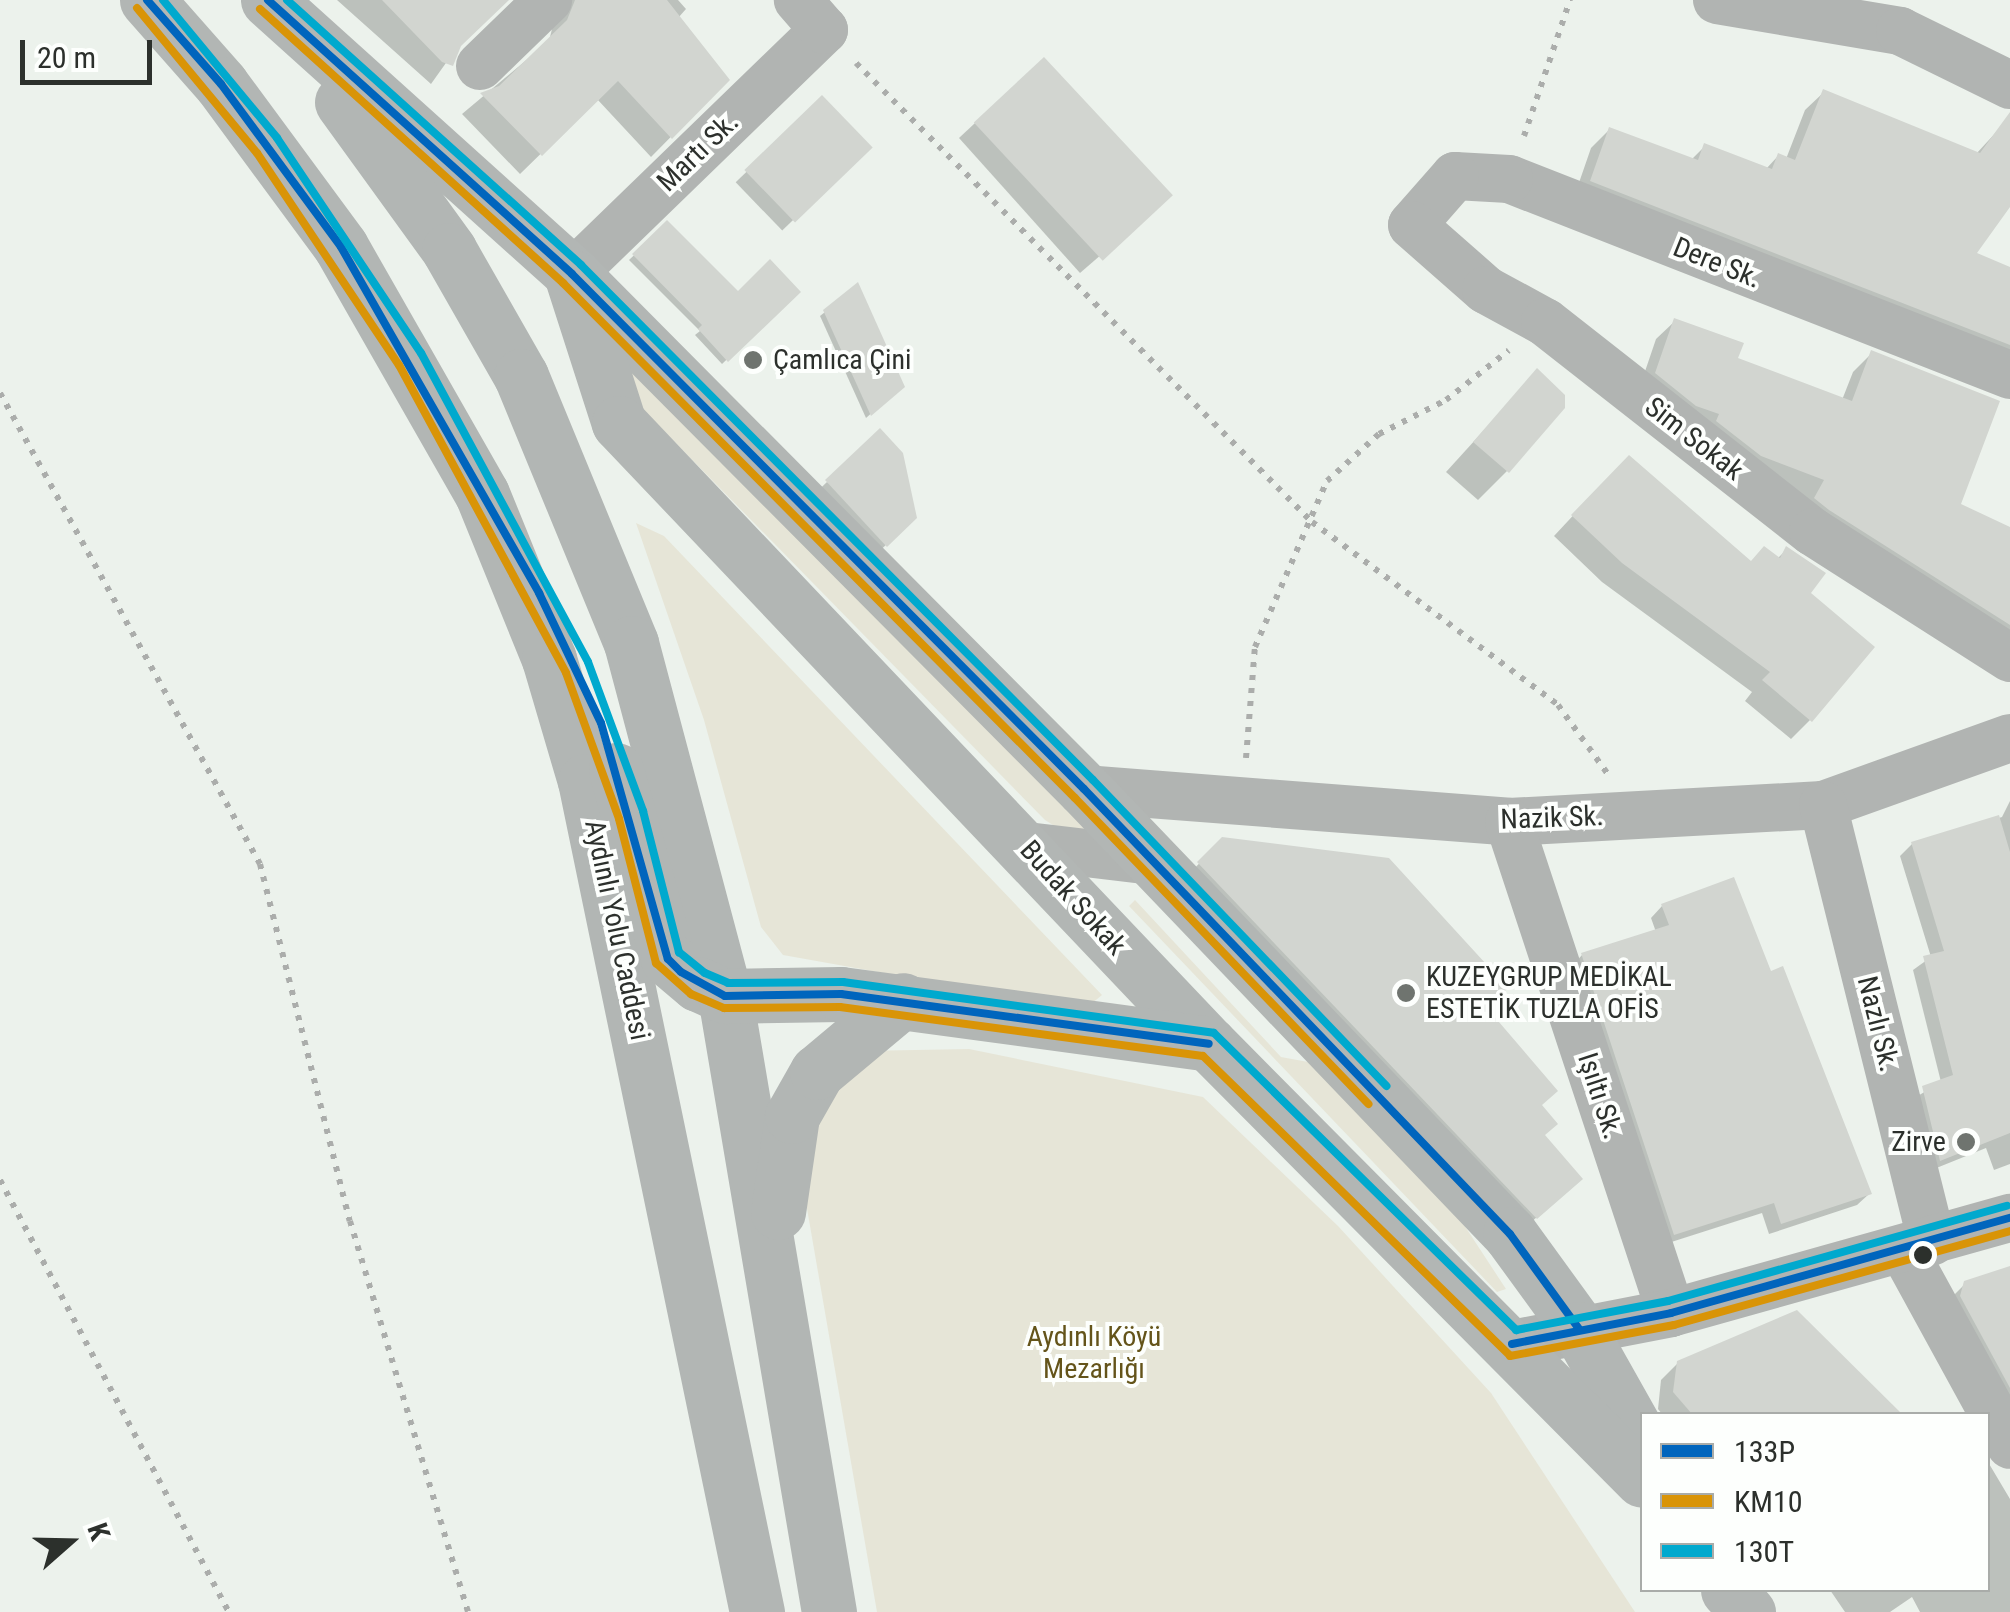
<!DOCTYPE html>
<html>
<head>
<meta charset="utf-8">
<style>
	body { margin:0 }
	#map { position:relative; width:2010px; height:1612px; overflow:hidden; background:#ecf2ec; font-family:"Roboto Condensed",sans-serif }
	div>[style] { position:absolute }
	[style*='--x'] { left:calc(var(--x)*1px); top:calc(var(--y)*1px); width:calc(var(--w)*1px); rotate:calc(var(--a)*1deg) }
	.green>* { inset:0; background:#e6e5d7 }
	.shadow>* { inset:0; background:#0003; transform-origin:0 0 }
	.building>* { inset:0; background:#d2d5d0; transform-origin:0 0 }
	.path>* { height:6px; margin-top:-3px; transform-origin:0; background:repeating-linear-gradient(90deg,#abadab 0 5px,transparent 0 13px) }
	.minor>* { height:48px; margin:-24px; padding:0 24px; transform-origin:24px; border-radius:24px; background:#b1b4b2 }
	.major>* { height:55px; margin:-27.5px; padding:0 27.5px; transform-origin:27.5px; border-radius:27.5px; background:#b2b6b4 }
	.bus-1>* { height:8px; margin:-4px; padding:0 4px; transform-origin:4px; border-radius:4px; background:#0065bd }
	.bus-2>* { height:8px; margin:-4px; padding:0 4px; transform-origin:4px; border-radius:4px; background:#d99407 }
	.bus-3>* { height:8px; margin:-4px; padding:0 4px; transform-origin:4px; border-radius:4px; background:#00a9ce }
	.dots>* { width:28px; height:28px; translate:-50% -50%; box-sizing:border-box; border:5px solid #fdfffd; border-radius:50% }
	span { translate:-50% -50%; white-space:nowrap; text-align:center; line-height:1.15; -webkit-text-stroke:8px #fdfffd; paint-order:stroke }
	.street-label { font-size:28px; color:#2c302c }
	.poi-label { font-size:28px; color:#2c302c }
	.left { translate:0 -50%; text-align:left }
	.right { translate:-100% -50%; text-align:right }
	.park-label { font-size:28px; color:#64541a }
	.legend { position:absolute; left:1640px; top:1412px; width:350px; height:180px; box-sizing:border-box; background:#fdfffd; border:2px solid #a9aca9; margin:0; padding:12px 18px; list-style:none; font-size:30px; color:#2c302c }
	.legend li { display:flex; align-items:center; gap:20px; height:50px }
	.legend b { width:50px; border:2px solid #a9aca9 }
	.north { position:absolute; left:20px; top:1492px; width:100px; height:100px; -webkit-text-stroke:8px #fdfffd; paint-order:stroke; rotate:70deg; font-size:28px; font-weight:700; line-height:40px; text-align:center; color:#2c302c }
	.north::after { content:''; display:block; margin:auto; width:35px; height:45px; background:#2c302c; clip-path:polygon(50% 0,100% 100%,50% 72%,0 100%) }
	.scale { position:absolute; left:20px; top:40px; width:132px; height:45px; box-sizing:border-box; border:5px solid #2c302c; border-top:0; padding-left:12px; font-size:30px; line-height:35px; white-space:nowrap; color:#2c302c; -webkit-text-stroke:8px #fdfffd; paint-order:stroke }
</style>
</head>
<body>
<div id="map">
	<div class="green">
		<i style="clip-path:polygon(615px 344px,1104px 843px,1096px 852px,1045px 820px,613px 379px)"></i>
		<i style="clip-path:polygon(636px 523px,664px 536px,1102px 995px,1085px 1009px,783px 955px,761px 927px,704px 720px)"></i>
		<i style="clip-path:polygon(1135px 900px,1281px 1057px,1319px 1064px,1449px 1202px,1506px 1289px,1497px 1292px,1129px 906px)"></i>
		<i style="clip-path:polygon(969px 1049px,1203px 1097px,1338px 1226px,1491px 1393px,1635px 1612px,877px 1612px,805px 1197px,809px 1106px,861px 1051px)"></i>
	</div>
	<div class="shadow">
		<i style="clip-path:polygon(337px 0,506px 0,458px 46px,431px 84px)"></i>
		<i style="clip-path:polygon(542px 0,678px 0,686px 9px,678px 18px,727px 80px,651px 157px,597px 99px,520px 174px,462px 114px,549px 41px,556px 13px)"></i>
		<i style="clip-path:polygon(1824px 92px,1976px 154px,2000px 128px,2010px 135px,2010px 203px,1973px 254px,2010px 269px,2010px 374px,1573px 200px,1591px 148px,1610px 129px,1691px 160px,1705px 146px,1766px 169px,1778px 156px,1786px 159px,1805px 110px)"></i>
		<i style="left:822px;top:99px;width:67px;height:120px;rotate:46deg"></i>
		<i style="clip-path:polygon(975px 123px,1154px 209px,1080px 273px,959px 138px)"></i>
		<i style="clip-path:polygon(667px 224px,738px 294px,797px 292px,722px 364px,695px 335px,700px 331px,629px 260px)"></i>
		<i style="clip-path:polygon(825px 312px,902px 386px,866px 418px,820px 316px)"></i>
		<i style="clip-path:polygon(1675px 321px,1735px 360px,1842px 400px,1853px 372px,1872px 353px,1958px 505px,2010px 530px,2010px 653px,1638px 392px,1656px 339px)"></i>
		<i style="clip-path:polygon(1537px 372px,1507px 471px,1478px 500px,1446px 472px)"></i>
		<i style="clip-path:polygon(1609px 477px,1750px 563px,1777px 559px,1787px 549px,1808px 593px,1810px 720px,1791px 739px,1745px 701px,1752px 692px,1602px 582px,1554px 536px)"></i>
		<i style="clip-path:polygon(827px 482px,914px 518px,865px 565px,806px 502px)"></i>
		<i style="clip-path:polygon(2010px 801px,2010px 1164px,1994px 1170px,1986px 1148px,1929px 1171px,1911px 1100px,1941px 1082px,1913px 970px,1931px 957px,1900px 856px,1912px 844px,2002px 817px)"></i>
		<i style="clip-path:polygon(1223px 839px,1539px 1106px,1543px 1136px,1567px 1191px,1523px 1229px,1187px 876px)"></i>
		<i style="clip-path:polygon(1662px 906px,1869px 1194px,1857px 1205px,1769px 1234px,1762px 1213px,1662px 1245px,1571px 967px,1582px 955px,1656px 932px,1651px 918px)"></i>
		<i style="clip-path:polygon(2010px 1269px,2010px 1425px,1953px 1296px,1966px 1283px)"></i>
		<i style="clip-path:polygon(1797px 1313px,1899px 1414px,1662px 1414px,1658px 1409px,1661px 1380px,1678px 1363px)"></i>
		<i style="clip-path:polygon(1988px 1462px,2010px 1499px,2010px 1612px,1920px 1612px,1912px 1597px,1890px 1612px,1845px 1612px,1830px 1590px,1988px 1590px)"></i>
	</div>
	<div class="building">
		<i style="clip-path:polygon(382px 0,509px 0,461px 46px,453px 66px,442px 62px)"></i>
		<i style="clip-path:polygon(575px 0,667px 0,730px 80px,672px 139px,618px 81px,542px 156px,480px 93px,499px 86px,567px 20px)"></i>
		<i style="left:1044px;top:57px;width:189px;height:96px;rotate:47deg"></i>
		<i style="clip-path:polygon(1823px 89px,1980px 153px,2010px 112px,2010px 207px,1977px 253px,2010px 267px,2010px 345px,1590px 181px,1609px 127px,1698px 160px,1704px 143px,1772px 169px,1778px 153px,1795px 160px)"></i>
		<i style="left:822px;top:95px;width:73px;height:108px;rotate:46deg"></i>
		<i style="clip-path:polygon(667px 220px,738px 291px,770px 259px,801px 292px,728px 362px,698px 329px,702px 325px,632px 254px)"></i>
		<i style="clip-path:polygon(858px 282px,905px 387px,871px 416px,823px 310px)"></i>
		<i style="clip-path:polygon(1674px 318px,1744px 343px,1738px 358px,1852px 401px,1871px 350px,2000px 401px,1961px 504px,2010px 527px,2010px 625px,1829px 510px,1814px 498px,1824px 480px,1761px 456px,1716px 421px,1719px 414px,1696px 406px,1655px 373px)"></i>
		<i style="clip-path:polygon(1537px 368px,1565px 395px,1565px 408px,1509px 473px,1473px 442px)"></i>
		<i style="clip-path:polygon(880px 428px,903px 453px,917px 518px,887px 547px,825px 480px)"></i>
		<i style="clip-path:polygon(1629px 455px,1751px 561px,1764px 546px,1780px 558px,1786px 546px,1826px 573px,1811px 593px,1875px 647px,1812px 722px,1762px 680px,1770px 672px,1622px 563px,1571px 515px)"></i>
		<i style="clip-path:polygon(1999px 815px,2010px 852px,2010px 1133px,1940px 1161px,1922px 1086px,1953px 1075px,1923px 956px,1944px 951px,1911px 842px)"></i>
		<i style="clip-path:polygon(1222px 837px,1389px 858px,1508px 988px,1487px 1008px,1558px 1091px,1542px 1105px,1558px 1124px,1545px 1135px,1583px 1179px,1537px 1219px,1197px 862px)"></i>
		<i style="clip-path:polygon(1734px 877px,1771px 971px,1783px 966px,1872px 1194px,1781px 1224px,1774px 1203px,1674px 1235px,1581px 953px,1669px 925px,1661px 904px)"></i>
		<i style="clip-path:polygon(2010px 1266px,2010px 1388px,1960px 1296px,1964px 1281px)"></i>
		<i style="clip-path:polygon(1797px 1310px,1902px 1414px,1692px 1414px,1673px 1392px,1677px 1361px)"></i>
	</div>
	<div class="path">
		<i style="--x:856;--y:63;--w:647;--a:45.19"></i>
		<i style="--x:1312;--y:522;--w:307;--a:36.6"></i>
		<i style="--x:1558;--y:705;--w:84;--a:54.2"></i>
		<i style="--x:1524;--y:136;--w:144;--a:-71.3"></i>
		<i style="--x:0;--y:393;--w:538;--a:61.1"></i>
		<i style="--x:260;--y:864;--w:368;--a:75.9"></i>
		<i style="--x:350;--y:1221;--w:408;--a:73.2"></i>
		<i style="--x:1246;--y:758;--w:111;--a:-85.4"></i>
		<i style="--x:1255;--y:647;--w:181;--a:-66.6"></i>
		<i style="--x:1327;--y:481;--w:70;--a:-42.1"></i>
		<i style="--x:1379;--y:434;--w:75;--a:-26.9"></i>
		<i style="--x:1446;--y:400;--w:80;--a:-38.4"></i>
		<i style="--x:0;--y:1180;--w:489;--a:62.1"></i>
	</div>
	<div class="minor">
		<i style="--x:1717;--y:0;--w:186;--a:9.6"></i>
		<i style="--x:1900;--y:31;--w:123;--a:26.1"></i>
		<i style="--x:480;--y:66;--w:95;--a:-44.1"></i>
		<i style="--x:572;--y:274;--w:351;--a:-44.1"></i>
		<i style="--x:824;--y:30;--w:40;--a:-131"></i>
		<i style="--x:2010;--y:375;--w:538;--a:-158.63"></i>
		<i style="--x:1509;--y:179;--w:54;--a:-176.8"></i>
		<i style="--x:1455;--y:176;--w:65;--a:131.3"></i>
		<i style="--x:1412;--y:225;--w:98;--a:41.3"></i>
		<i style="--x:1486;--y:290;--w:67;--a:28.5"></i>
		<i style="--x:1545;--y:322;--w:340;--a:38.1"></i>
		<i style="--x:1813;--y:532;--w:234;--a:32.6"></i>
		<i style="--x:1084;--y:789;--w:426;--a:4.4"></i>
		<i style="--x:1509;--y:822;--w:314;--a:-3.1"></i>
		<i style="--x:1823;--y:805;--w:199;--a:-19.7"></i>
		<i style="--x:1823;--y:805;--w:450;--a:76"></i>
		<i style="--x:1509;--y:822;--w:517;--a:71.74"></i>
		<i style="--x:1027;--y:846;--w:126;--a:6.8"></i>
		<i style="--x:1904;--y:1251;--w:221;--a:61.3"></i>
		<i style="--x:1512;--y:1344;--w:162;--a:-11"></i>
		<i style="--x:1671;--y:1313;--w:352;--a:-15.7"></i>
	</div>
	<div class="major">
		<i style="--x:147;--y:0;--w:112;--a:48.6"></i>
		<i style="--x:221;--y:84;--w:202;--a:53.6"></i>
		<i style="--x:341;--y:247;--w:284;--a:60.3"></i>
		<i style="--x:482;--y:494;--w:178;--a:67.9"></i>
		<i style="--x:549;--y:659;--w:127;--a:73.6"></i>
		<i style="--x:585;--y:781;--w:849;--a:78.31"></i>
		<i style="--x:268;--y:0;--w:409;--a:42"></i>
		<i style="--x:572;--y:274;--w:726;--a:45.17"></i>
		<i style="--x:1084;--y:789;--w:616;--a:46.25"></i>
		<i style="--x:1510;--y:1234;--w:117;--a:54"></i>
		<i style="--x:1579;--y:1329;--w:129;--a:60.6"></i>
		<i style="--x:342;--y:102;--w:183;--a:54.1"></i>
		<i style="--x:449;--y:250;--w:145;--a:60.3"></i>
		<i style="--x:521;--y:376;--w:289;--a:67.6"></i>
		<i style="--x:631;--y:643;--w:365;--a:75.1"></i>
		<i style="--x:725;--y:996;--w:625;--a:80.42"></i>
		<i style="--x:572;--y:277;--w:153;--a:72.2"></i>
		<i style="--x:619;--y:423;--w:857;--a:46.47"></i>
		<i style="--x:1209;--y:1044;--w:614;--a:45.2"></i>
		<i style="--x:616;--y:770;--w:196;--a:74.6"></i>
		<i style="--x:668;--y:959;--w:39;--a:40"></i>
		<i style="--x:698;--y:984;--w:30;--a:24"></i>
		<i style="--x:725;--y:996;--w:116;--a:-1"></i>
		<i style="--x:841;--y:994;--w:371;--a:7.7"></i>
		<i style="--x:778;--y:1212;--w:97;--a:-81.7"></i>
		<i style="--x:792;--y:1116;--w:51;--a:-60.4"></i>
		<i style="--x:817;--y:1072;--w:112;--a:-39.9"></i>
		<i style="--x:1728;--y:1590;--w:30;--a:48"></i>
	</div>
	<div class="bus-1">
		<i style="--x:147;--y:0;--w:112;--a:48.6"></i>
		<i style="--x:221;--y:84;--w:202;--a:53.6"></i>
		<i style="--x:341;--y:247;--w:399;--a:60.2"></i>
		<i style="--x:539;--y:593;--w:144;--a:64.5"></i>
		<i style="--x:601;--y:723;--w:245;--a:74.2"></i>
		<i style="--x:668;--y:959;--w:18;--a:45"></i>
		<i style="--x:681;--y:972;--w:50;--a:28.6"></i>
		<i style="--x:725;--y:996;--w:116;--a:-1"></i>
		<i style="--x:841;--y:994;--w:371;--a:7.7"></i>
		<i style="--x:268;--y:0;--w:409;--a:42"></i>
		<i style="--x:572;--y:274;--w:726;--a:45.17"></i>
		<i style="--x:1084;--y:789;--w:616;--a:46.25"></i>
		<i style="--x:1510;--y:1234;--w:117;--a:54"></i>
		<i style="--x:1512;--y:1344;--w:162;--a:-11"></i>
		<i style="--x:1671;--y:1313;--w:352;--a:-15.7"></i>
	</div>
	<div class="bus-2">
		<i style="--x:137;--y:8;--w:188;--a:50.4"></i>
		<i style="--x:257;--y:153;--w:255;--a:56.2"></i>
		<i style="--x:399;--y:365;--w:350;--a:61.5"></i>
		<i style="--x:566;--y:673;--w:155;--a:70"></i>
		<i style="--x:619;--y:819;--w:149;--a:75.6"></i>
		<i style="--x:656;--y:963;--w:47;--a:41.5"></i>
		<i style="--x:691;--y:994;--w:36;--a:23"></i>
		<i style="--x:724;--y:1008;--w:116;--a:-0.5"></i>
		<i style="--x:840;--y:1007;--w:366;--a:7.7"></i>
		<i style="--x:1203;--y:1056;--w:429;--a:44.3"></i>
		<i style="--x:1510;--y:1356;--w:167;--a:-10.7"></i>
		<i style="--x:1674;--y:1325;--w:349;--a:-15.6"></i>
		<i style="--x:260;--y:9;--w:409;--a:42.1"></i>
		<i style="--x:563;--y:283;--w:726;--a:45.17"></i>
		<i style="--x:1075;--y:798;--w:424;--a:46.2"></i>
	</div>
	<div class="bus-3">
		<i style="--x:163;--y:0;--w:179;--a:50.4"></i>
		<i style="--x:277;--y:138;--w:259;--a:56.2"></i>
		<i style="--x:421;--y:353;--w:351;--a:61.6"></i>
		<i style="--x:588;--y:662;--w:159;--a:69.7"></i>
		<i style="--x:643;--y:811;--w:146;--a:75.7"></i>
		<i style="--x:679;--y:952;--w:33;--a:39"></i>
		<i style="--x:705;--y:973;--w:25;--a:23"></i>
		<i style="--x:728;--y:983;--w:115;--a:-0.5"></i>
		<i style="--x:843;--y:982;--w:374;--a:7.8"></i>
		<i style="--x:1214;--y:1033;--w:424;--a:44.5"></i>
		<i style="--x:1516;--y:1330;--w:155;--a:-10.8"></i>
		<i style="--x:1668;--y:1301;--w:352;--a:-15.7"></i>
		<i style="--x:287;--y:0;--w:396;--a:42"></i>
		<i style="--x:581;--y:265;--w:726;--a:45.17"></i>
		<i style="--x:1093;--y:780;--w:424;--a:46.2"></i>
	</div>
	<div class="dots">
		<i style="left:753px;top:360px;background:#6f746f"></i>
		<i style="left:1406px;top:993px;background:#6f746f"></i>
		<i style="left:1966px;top:1142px;background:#6f746f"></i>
		<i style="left:1923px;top:1255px;background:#2c302c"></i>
	</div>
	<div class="street-label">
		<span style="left:698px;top:152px;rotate:-44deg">Martı Sk.</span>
		<span style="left:1717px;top:263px;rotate:22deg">Dere Sk.</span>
		<span style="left:1694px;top:439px;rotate:38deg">Sim Sokak</span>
		<span style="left:1552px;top:818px;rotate:-2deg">Nazik Sk.</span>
		<span style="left:1073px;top:898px;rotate:48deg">Budak Sokak</span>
		<span style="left:617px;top:930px;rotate:78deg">Aydınlı Yolu Caddesi</span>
		<span style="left:1878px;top:1024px;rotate:76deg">Nazlı Sk.</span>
		<span style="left:1600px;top:1096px;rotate:72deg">Işıltı Sk.</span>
	</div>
	<div class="poi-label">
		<span class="left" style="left:773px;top:360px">Çamlıca Çini</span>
		<span class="left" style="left:1426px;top:993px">KUZEYGRUP MEDİKAL<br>ESTETİK TUZLA OFİS</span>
		<span class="right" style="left:1946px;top:1142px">Zirve</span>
	</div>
	<div class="park-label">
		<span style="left:1094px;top:1353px">Aydınlı Köyü<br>Mezarlığı</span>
	</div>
	<ul class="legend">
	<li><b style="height:12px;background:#0065bd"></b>133P</li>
	<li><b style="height:12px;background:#d99407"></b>KM10</li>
	<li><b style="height:12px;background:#00a9ce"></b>130T</li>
	</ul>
	<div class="north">K</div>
	<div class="scale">20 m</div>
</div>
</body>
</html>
